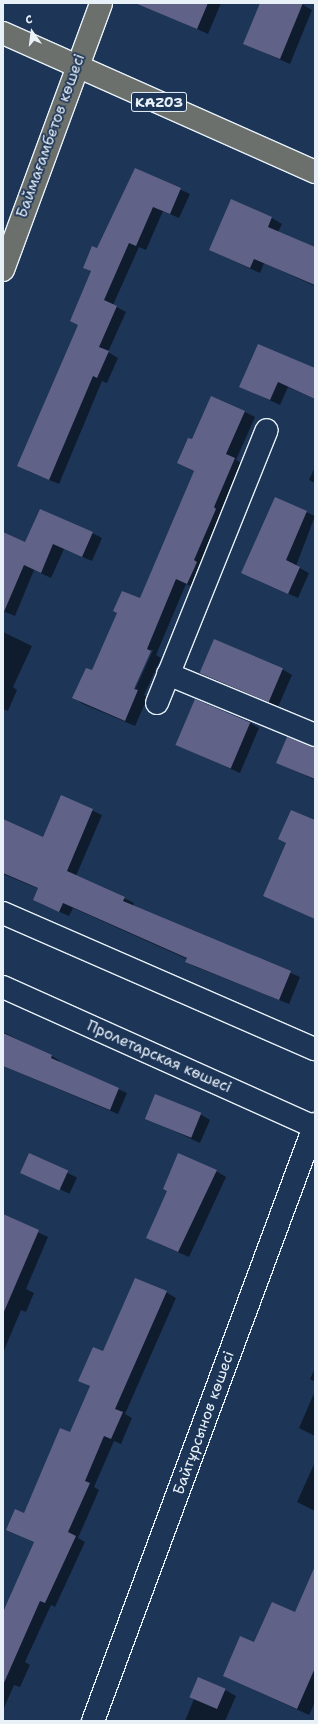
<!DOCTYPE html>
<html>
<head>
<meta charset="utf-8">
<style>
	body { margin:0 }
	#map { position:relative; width:318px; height:1724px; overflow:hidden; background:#1d3557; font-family:"Shantell Sans",sans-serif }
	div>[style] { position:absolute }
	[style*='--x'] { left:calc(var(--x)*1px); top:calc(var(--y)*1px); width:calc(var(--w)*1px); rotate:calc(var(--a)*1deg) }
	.shadow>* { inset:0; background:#0007; transform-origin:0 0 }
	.building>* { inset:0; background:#606287; transform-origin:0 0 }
	.roads { filter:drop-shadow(1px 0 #e8f1f8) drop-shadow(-1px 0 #e8f1f8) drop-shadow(0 1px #e8f1f8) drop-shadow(0 -1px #e8f1f8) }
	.minor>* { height:22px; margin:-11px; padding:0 11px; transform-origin:11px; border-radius:11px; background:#1d3557 }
	.major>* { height:22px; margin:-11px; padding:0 11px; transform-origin:11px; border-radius:11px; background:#6b706d }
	span { translate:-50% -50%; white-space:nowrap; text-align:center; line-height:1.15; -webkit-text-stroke:3.5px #1d3557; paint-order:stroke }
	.shield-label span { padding:1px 3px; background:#1d3557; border:1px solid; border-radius:3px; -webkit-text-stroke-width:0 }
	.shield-label { font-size:14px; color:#e8f1f8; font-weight:700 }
	.street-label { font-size:15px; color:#e8f1f8 }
	.frame { position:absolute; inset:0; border:4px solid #e8f1f8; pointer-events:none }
	.north { position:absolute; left:12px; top:12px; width:40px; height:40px; -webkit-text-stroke:3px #1d3557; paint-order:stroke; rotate:346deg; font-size:11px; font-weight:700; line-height:16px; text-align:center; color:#e8f1f8 }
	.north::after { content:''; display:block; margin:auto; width:14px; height:18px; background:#e8f1f8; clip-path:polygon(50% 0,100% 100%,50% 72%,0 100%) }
</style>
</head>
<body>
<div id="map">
	<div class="shadow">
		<i style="clip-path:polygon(168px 3px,221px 3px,208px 34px,164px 14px)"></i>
		<i style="clip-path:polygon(262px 3px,300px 3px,312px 10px,290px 64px,245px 44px)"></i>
		<i style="clip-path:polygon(135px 169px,190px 194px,179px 218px,163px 211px,146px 250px,139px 247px,113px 305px,126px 312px,108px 352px,118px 358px,107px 383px,102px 381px,59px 484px,28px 471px,79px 325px,92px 272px,84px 267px,97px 249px)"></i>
		<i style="clip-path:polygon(231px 200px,272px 218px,282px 224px,278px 232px,315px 248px,315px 286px,264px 263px,260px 273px,210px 250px)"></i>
		<i style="clip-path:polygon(315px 369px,315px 399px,288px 387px,280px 405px,241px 387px)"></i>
		<i style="clip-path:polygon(evenodd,245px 412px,255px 417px,236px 460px,245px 465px,197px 589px,186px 584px,156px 655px,161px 658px,144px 695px,148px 697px,135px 726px,83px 704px,74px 698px,140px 599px,195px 472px,178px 463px,192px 441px,245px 412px,150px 650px,153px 650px,133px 694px,131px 693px,150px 650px)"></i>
		<i style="clip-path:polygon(315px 467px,315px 483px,309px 480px)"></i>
		<i style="clip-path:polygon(275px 498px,315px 516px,296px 566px,309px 573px,298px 598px,243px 573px)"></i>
		<i style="clip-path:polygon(3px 533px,26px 543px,92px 533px,102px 538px,92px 561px,64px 549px,51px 578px,34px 570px,15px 616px,3px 611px)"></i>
		<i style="clip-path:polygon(3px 632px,32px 646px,13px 687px,17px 690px,8px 711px,3px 709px)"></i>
		<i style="clip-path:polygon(282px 669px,292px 675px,278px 707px,200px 673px)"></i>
		<i style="clip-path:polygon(250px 723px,259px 728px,240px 773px,176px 744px)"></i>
		<i style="clip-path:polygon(315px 748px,315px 780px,277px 762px)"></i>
		<i style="clip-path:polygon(61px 796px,102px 815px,76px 876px,124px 898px,134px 903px,133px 906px,300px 977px,289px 1004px,196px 967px,186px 962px,187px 959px,73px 908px,69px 916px,44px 905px,34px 900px,39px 889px,3px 874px,3px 821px,43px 838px)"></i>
		<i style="clip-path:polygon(3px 1032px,52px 1056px,60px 1061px,59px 1063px,127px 1093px,118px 1114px,3px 1066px)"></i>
		<i style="clip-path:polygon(200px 1114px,210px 1120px,200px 1143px,146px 1118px)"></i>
		<i style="left:29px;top:1155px;width:53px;height:18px;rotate:25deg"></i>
		<i style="clip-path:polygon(216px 1171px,226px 1177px,189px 1257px,157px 1243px,168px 1191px)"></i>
		<i style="clip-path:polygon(3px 1216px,48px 1237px,26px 1289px,34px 1293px,26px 1312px,21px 1310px,3px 1353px)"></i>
		<i style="clip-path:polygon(166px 1292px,176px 1298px,125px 1414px,132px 1418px,121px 1444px,114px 1441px,94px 1487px,99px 1490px,78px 1538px,85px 1542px,55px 1607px,51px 1605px,25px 1662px,30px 1665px,20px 1687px,14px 1685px,3px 1710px,3px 1607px,6px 1608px,34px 1542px,8px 1529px,24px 1514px,70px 1433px,91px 1387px,79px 1380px,104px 1353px)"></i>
		<i style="clip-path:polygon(315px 1368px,315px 1382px,310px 1379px)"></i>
		<i style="clip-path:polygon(315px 1391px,315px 1436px,299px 1428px)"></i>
		<i style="clip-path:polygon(315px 1462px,315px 1511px,297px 1502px)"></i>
		<i style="clip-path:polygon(315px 1569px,315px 1702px,309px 1715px,224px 1676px,255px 1644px,295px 1613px)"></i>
		<i style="clip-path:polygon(225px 1690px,236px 1696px,225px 1721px,185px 1721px,194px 1699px)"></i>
	</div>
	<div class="building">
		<i style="clip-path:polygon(135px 3px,208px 3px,197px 29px)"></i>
		<i style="clip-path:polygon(260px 3px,303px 3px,280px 59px,243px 44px)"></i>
		<i style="clip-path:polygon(135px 168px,181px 188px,170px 214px,153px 207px,136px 246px,129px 243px,104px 300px,117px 306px,99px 347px,109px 351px,97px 378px,93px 376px,49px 480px,17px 466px,78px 325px,70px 321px,91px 271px,83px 268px,92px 246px,97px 248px)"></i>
		<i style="clip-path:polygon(231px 199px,272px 217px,268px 227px,315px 247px,315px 285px,254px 259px,250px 268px,209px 250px)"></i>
		<i style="clip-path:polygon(258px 344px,315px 368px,315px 399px,278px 382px,270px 400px,239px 387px)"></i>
		<i style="clip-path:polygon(211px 396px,245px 411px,226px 454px,235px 458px,214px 507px,216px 509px,194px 560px,197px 562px,187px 584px,176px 579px,147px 649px,151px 651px,134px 689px,138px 690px,125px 721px,72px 698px,86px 668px,92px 670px,117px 613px,113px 611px,122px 591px,140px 598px,194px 471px,177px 463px,188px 438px,192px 439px)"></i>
		<i style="clip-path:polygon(275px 497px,307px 511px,286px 560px,300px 567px,288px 594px,241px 573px)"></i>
		<i style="clip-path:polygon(40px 509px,93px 532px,82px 557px,53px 544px,41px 573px,24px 565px,3px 614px,3px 532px,25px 542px)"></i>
		<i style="left:214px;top:639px;width:75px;height:37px;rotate:23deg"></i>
		<i style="left:195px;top:699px;width:60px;height:50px;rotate:23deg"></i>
		<i style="clip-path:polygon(287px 737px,315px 747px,315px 779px,276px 763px)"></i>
		<i style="clip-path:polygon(61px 795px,93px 809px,67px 871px,125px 897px,123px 901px,291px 971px,279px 1000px,185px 962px,187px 958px,63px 903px,59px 912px,33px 900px,38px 888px,3px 873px,3px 819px,43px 837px)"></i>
		<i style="clip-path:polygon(291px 810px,315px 820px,315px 919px,263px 896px,286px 843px,278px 839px)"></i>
		<i style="clip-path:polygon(3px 1033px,52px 1055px,51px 1058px,119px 1088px,110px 1110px,3px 1066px)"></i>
		<i style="left:155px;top:1094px;width:50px;height:27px;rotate:22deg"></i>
		<i style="left:29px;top:1153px;width:43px;height:22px;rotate:24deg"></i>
		<i style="clip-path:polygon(178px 1153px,217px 1170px,178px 1252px,146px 1238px,167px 1191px,163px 1189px)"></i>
		<i style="clip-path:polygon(3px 1214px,39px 1230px,3px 1314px)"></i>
		<i style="clip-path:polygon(135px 1278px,167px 1291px,115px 1409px,123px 1412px,111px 1439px,104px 1436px,85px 1481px,90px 1483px,68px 1532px,76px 1536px,45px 1603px,40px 1601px,3px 1685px,3px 1612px,34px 1542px,6px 1530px,15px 1509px,24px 1513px,60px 1428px,70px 1432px,90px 1386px,78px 1381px,93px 1347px,103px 1351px)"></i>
		<i style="clip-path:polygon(315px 1566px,315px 1668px,297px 1709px,223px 1676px,240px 1636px,254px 1642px,272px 1602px,295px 1612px)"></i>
		<i style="left:198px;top:1677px;width:30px;height:22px;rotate:23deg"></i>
	</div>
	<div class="roads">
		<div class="minor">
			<i style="--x:168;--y:674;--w:159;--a:22.5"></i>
			<i style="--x:157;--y:703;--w:294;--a:-68.1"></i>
			<i style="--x:3;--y:913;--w:340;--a:23.6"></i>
			<i style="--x:3;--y:987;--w:342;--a:24.2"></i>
			<i style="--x:93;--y:1721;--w:637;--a:-69.6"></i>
		</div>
		<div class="major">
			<i style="--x:3;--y:33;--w:342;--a:24"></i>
			<i style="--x:3;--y:270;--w:284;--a:-69.8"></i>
		</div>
	</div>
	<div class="shield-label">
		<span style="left:159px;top:102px">KАZ03</span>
	</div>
	<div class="street-label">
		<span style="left:51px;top:136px;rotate:-70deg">Баймағамбетов көшесі</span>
		<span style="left:159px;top:1057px;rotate:24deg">Пролетарская көшесі</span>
		<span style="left:204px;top:1423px;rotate:-70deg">Байтұрсынов көшесі</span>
	</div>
	<div class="frame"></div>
	<div class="north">С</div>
</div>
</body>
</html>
